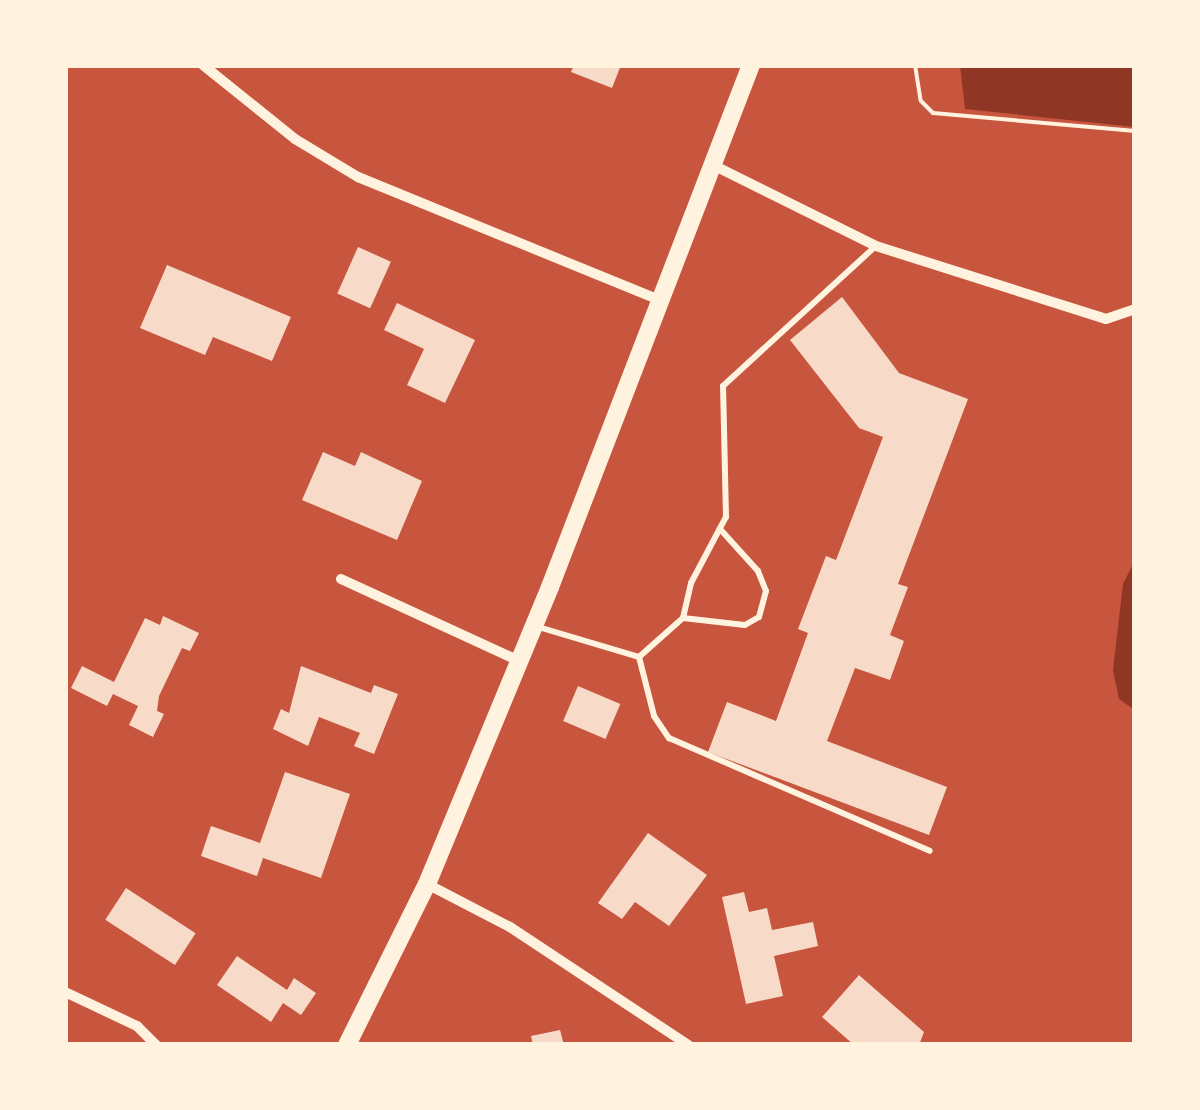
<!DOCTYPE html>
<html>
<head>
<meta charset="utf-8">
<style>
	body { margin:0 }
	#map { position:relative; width:1200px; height:1110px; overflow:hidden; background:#c8553d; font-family:Raleway,sans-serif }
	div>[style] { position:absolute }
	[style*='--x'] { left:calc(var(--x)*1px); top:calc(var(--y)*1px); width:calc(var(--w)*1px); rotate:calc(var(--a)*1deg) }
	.water>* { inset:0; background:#8f3625 }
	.building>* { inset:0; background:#f7dbc8; transform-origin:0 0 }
	.path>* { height:4px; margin:-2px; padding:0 2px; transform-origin:2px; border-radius:2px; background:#fff3e0 }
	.service>* { height:6px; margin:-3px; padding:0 3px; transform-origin:3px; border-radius:3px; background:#fff3e0 }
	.minor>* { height:10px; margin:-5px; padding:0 5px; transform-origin:5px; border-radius:5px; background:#fff3e0 }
	.secondary>* { height:18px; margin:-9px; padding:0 9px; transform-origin:9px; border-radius:9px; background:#fff3e0 }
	span { translate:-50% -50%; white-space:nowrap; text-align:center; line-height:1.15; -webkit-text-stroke:9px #fff3e0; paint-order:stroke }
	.frame { position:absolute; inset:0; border:68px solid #fff3e0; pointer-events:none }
</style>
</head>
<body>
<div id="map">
	<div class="water">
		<i style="clip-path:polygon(960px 65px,1135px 65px,1135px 127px,965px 109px)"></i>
		<i style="clip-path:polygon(1135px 560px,1135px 710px,1119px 699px,1113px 670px,1123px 584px)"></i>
	</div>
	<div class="building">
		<i style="clip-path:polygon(574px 65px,621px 65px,612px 88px,571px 72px)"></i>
		<i style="left:358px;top:247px;width:36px;height:51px;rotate:24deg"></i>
		<i style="clip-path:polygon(167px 265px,291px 317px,272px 361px,213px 337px,205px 355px,140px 328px)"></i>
		<i style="clip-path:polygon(842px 297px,899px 373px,968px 399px,898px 584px,908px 587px,890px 635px,904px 641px,890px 680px,855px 668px,827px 741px,947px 787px,929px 835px,708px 752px,727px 702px,776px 721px,808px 633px,798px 629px,826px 556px,836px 560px,883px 437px,859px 428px,790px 340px)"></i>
		<i style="clip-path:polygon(397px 303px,475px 340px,445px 403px,407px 385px,424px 349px,384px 330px)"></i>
		<i style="clip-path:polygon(323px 452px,355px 466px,361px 452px,422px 481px,397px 540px,302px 500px)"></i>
		<i style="clip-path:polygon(163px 616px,199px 633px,190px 651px,182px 648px,159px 696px,157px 711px,164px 714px,153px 737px,129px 725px,138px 706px,113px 694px,107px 706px,71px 688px,82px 666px,114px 682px,145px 618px,160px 625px)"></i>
		<i style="clip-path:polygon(301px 666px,371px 693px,374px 685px,398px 694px,374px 754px,354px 746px,360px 733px,319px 717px,308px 746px,273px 729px,281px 709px,289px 713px)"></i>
		<i style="left:578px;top:686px;width:46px;height:38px;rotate:23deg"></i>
		<i style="clip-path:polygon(285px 772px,350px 794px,321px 878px,263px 858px,257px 876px,201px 856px,211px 826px,260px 843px)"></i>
		<i style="clip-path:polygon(648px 833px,707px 875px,669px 926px,635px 902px,622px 919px,598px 903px)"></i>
		<i style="left:126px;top:888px;width:83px;height:38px;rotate:33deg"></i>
		<i style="clip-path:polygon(744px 892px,749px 912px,767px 908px,772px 930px,813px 922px,818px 946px,774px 956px,783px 996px,746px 1004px,722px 897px)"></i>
		<i style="clip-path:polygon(237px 956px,287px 990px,294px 978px,316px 993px,301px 1015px,283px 1003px,271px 1022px,217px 985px)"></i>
		<i style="clip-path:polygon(859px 975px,924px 1032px,919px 1045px,854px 1045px,822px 1017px)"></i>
		<i style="clip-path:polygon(560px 1030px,564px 1045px,533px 1045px,531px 1036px)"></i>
	</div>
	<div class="path">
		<i style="--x:915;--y:65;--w:36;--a:81"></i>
		<i style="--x:921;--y:101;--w:17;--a:45"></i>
		<i style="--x:933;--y:113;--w:203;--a:5.1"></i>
	</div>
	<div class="service">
		<i style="--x:683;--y:618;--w:62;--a:6.4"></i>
		<i style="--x:745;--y:625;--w:16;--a:-30"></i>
		<i style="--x:759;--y:617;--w:27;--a:-75"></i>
		<i style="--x:766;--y:591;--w:22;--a:-112"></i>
		<i style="--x:758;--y:571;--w:57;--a:-132.1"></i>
		<i style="--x:535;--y:626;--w:109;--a:16.6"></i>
		<i style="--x:639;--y:657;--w:61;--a:75.7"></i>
		<i style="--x:654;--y:716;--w:27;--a:56"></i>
		<i style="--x:669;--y:738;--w:284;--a:23.4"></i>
		<i style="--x:639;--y:657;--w:59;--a:-41.6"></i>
		<i style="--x:683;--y:618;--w:36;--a:-77"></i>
		<i style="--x:691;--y:583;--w:75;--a:-62.1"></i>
		<i style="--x:726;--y:517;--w:131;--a:-91.3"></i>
		<i style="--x:723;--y:386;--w:207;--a:-42.5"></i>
	</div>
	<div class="minor">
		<i style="--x:203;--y:65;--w:118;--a:38.8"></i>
		<i style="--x:295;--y:139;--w:74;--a:31.1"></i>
		<i style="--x:358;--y:177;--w:326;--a:22.2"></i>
		<i style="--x:713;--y:165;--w:182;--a:26.4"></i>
		<i style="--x:876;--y:246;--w:241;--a:17.6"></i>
		<i style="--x:1106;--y:319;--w:31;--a:-19"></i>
		<i style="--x:341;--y:579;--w:196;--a:24.7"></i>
		<i style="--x:427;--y:884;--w:93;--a:27.4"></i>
		<i style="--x:510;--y:927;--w:214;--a:33.5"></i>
		<i style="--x:65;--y:992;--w:80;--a:25.3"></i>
		<i style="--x:137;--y:1026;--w:27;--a:45"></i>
	</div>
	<div class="secondary">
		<i style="--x:347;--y:1045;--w:180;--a:-63.6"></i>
		<i style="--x:427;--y:884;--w:321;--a:-67.5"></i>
		<i style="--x:550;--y:587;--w:559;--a:-68.94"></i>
	</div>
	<div class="frame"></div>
</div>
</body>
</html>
